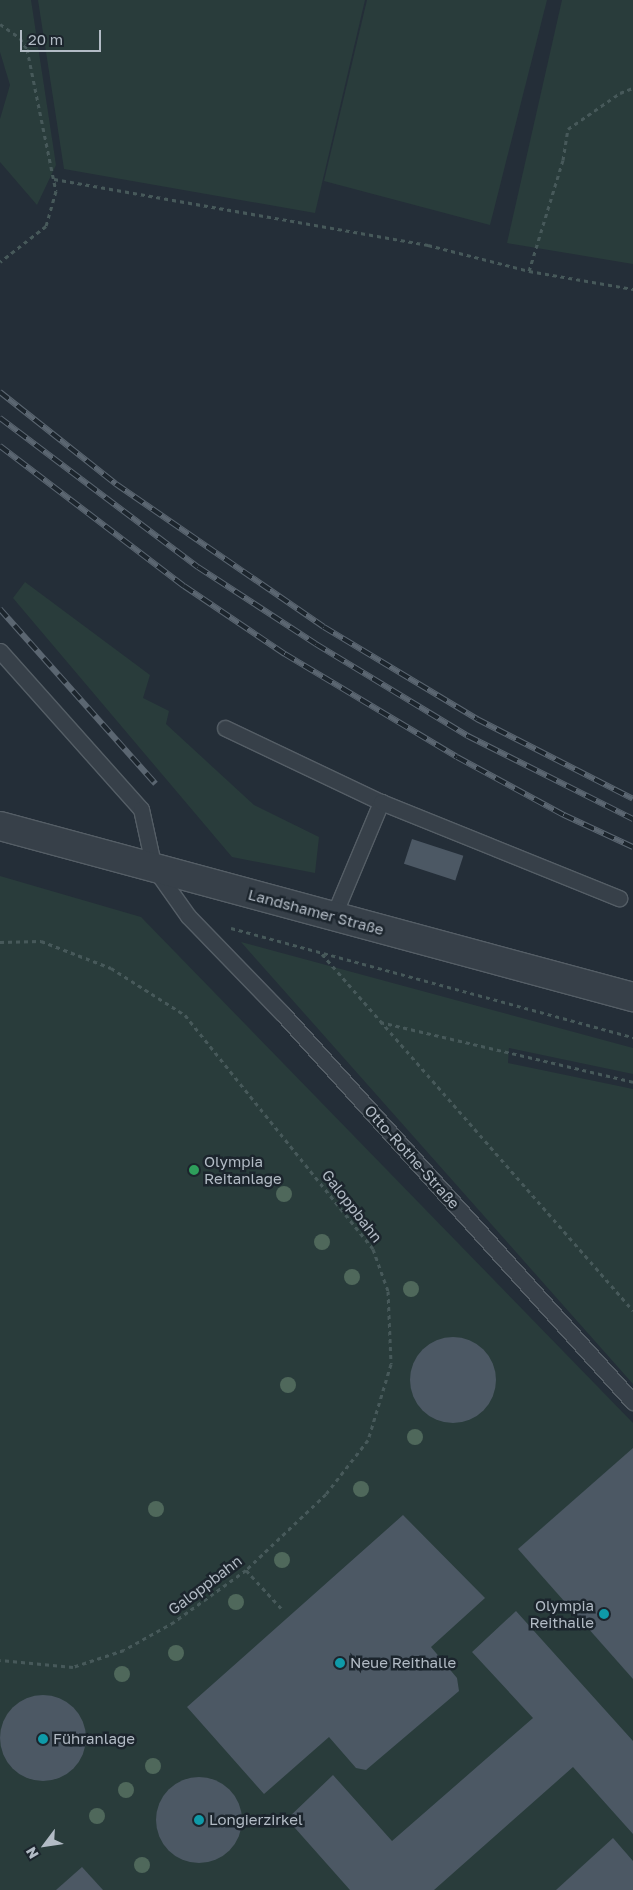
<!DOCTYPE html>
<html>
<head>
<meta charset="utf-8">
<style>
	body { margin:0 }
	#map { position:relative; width:633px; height:1890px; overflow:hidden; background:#242e38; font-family:"Golos Text",sans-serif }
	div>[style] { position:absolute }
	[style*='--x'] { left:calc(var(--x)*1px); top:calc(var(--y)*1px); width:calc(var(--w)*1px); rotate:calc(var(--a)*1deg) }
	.green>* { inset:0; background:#293c3b }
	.building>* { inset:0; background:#4c5864; transform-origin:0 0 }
	.round { border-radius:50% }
	.path>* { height:3px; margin-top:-1.5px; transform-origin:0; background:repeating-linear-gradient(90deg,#47595a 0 4px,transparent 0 8px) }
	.roads { filter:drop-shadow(1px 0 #555e66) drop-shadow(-1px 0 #555e66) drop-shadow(0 1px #555e66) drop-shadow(0 -1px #555e66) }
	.service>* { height:15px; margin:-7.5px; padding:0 7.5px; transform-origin:7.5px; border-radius:7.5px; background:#374049 }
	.minor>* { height:28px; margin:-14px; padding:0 14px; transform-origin:14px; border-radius:14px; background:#374049 }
	.rail>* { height:5.5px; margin-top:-2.75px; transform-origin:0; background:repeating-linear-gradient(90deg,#1c252d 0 11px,#5b6671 0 22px); box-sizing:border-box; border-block:1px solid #5b6671 }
	.trees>* { width:16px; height:16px; margin:-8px; border-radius:50%; background:#4f685b }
	.dots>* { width:14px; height:14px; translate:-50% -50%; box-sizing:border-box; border:2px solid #1c252d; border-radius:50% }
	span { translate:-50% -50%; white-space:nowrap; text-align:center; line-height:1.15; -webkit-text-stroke:5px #1c252d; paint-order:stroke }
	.street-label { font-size:15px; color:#b2bbc5 }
	.poi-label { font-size:15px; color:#b2bbc5 }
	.left { translate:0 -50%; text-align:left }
	.right { translate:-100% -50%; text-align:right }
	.north { position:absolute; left:20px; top:1820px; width:50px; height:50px; -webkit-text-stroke:4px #1c252d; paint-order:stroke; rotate:239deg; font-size:14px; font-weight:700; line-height:20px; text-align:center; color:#b2bbc5 }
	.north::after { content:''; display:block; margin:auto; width:18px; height:22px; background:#b2bbc5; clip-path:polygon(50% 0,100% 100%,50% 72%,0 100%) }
	.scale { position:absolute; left:20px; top:30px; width:81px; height:22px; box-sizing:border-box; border:2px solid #b2bbc5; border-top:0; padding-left:6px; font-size:15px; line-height:18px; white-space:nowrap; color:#b2bbc5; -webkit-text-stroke:4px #1c252d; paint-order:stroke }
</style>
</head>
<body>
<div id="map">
	<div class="green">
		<i style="clip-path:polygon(0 0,31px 0,56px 165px,37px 205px,0 162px,0 119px,10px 85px,0 52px)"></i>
		<i style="clip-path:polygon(38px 0,365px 0,315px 213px,64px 169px)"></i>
		<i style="clip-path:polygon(367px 0,547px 0,490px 225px,324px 181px)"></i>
		<i style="clip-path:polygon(562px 0,633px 0,633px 264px,507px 243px)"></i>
		<i style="clip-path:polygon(25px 582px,150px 675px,143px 698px,169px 711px,166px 724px,254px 805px,319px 837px,315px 873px,232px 857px,13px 598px)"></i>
		<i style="clip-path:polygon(0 876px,141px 917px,633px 1423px,633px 1890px,0 1890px)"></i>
		<i style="clip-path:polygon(241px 942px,633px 1048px,633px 1074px,509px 1048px,508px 1063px,633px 1089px,633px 1384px)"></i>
	</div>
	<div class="building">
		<i style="left:412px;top:839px;width:54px;height:26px;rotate:18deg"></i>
		<i class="round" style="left:410px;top:1337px;width:86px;height:86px"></i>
		<i style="clip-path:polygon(633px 1448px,633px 1679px,518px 1549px)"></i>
		<i style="clip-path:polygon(403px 1515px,485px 1598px,431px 1647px,457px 1678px,459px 1691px,366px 1770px,356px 1768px,329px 1737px,264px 1794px,187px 1707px)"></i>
		<i style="clip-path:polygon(516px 1611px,633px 1741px,633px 1834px,573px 1767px,434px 1890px,350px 1890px,287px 1819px,333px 1775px,392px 1841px,533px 1718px,472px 1652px)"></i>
		<i class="round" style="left:0;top:1695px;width:86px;height:86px"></i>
		<i class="round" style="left:156px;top:1777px;width:86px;height:86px"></i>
		<i style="clip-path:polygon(613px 1838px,633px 1861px,633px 1890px,556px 1890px)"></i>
		<i style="clip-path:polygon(82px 1867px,103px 1890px,56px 1890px)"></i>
	</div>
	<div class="path">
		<i style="--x:0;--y:24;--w:24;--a:35"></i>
		<i style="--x:20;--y:38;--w:13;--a:58"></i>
		<i style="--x:27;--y:49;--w:145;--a:78.5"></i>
		<i style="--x:56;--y:191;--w:36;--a:106"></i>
		<i style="--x:46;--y:226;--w:58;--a:142"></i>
		<i style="--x:54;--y:179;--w:380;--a:10"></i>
		<i style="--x:428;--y:245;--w:104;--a:14.4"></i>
		<i style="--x:529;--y:271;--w:106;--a:9.8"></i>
		<i style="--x:529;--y:271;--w:116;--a:-73"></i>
		<i style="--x:563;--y:160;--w:31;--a:-81"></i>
		<i style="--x:568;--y:129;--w:63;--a:-34.7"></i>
		<i style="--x:620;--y:93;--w:14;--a:-21"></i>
		<i style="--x:231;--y:928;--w:417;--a:15.2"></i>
		<i style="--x:0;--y:942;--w:41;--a:-1.4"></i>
		<i style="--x:41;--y:941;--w:75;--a:21.1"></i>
		<i style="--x:111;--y:968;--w:88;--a:32.4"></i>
		<i style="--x:185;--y:1015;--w:300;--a:51.2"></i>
		<i style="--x:373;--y:1249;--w:45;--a:70.3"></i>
		<i style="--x:388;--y:1291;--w:73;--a:87.6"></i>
		<i style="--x:391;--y:1364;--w:79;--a:106.8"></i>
		<i style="--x:368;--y:1440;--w:68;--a:127.9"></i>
		<i style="--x:326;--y:1494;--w:110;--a:136.5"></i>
		<i style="--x:246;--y:1570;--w:89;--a:144.2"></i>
		<i style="--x:174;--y:1622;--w:57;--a:150.8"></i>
		<i style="--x:124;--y:1650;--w:54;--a:161.6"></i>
		<i style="--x:73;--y:1667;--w:73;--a:-174.5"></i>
		<i style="--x:322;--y:954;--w:473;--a:48.9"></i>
		<i style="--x:380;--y:1022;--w:260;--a:13.3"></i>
		<i style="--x:246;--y:1570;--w:52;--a:47.4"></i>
	</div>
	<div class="roads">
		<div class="service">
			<i style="--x:0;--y:651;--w:212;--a:48.3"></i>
			<i style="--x:141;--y:809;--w:60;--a:77.6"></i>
			<i style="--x:154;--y:868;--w:59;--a:54.7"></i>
			<i style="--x:188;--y:916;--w:136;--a:45.9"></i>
			<i style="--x:283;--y:1014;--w:523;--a:47.95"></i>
			<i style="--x:225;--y:728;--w:173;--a:25.4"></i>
			<i style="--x:333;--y:917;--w:125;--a:-67.3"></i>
			<i style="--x:381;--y:802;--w:257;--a:22"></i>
		</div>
		<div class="minor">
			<i style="--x:0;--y:826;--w:656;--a:15.12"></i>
		</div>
	</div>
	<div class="rail">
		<i style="--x:0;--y:392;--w:148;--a:38.4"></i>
		<i style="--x:116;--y:484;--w:252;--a:34.5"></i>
		<i style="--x:324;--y:627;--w:179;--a:31"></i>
		<i style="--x:477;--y:719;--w:175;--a:27.1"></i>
		<i style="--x:0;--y:418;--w:248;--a:37"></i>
		<i style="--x:198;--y:567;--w:141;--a:33.1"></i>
		<i style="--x:316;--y:644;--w:178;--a:31.2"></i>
		<i style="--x:468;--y:736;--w:185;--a:26.7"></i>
		<i style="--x:0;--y:446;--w:231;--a:37.3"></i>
		<i style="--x:184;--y:586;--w:122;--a:34"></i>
		<i style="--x:285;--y:654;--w:200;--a:30.9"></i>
		<i style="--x:457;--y:757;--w:122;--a:28.5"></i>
		<i style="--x:564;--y:815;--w:76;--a:24.9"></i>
		<i style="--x:0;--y:609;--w:234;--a:48.3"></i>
	</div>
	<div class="trees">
		<i style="left:284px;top:1194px"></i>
		<i style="left:322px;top:1242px"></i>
		<i style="left:352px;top:1277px"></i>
		<i style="left:411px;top:1289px"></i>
		<i style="left:288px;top:1385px"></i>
		<i style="left:415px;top:1437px"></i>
		<i style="left:361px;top:1489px"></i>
		<i style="left:156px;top:1509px"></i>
		<i style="left:282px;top:1560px"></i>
		<i style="left:236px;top:1602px"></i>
		<i style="left:176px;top:1653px"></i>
		<i style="left:122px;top:1674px"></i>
		<i style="left:153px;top:1766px"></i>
		<i style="left:126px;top:1790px"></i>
		<i style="left:97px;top:1816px"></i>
		<i style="left:142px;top:1865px"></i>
	</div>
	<div class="dots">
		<i style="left:194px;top:1170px;background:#2e9e5b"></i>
		<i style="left:604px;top:1614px;background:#0f9aa8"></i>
		<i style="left:340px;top:1663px;background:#0f9aa8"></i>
		<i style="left:43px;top:1739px;background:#0f9aa8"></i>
		<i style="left:199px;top:1820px;background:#0f9aa8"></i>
	</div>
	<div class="street-label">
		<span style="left:316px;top:912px;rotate:15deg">Landshamer Straße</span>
		<span style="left:412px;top:1157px;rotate:48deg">Otto-Rothe-Straße</span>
		<span style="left:352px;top:1206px;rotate:52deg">Galoppbahn</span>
		<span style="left:205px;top:1585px;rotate:-37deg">Galoppbahn</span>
	</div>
	<div class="poi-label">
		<span class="left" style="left:204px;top:1170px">Olympia<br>Reitanlage</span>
		<span class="right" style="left:594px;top:1614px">Olympia<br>Reithalle</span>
		<span class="left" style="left:350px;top:1663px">Neue Reithalle</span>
		<span class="left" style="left:53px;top:1739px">Führanlage</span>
		<span class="left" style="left:209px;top:1820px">Longierzirkel</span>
	</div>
	<div class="north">N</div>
	<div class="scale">20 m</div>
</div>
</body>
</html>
